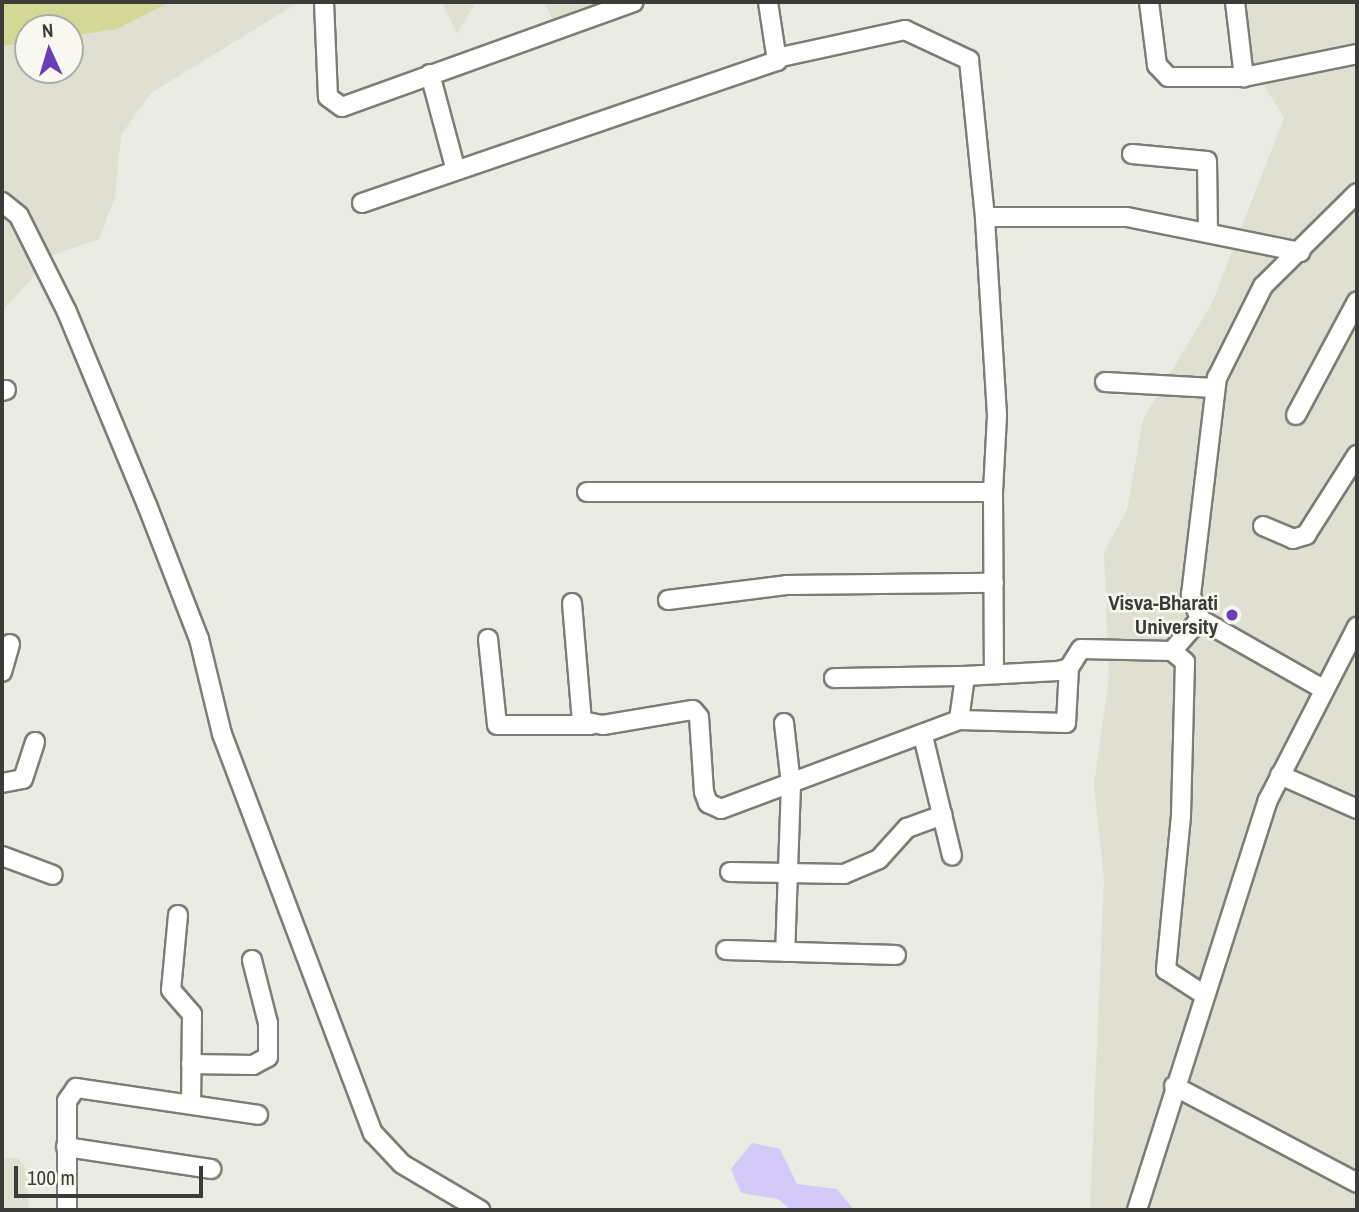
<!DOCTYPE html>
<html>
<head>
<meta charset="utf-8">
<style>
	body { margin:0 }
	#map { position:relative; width:1359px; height:1212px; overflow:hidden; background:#eaebe3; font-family:"Archivo Narrow",sans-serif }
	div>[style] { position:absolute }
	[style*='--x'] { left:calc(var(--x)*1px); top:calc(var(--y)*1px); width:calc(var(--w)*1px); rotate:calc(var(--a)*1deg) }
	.built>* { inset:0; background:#dfe0d1 }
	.green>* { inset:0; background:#d4d896 }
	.water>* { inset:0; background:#d4caf7 }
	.roads { filter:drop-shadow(2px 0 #7c7d76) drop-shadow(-2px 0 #7c7d76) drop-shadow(0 2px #7c7d76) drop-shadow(0 -2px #7c7d76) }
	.minor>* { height:18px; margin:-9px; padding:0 9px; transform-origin:9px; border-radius:9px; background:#fff }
	.dots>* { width:19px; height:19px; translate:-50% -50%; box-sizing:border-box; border:4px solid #f8f8f0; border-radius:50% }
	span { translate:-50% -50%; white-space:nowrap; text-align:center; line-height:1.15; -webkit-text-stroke:5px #f8f8f0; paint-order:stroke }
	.poi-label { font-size:21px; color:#3b3c38; font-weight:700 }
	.right { translate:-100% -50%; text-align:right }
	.frame { position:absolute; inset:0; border:4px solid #3b3c38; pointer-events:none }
	.north { position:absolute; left:14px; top:14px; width:70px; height:70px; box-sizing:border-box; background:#f8f8f0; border:2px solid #acada6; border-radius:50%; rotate:356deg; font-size:19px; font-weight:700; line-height:28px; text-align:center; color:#3b3c38 }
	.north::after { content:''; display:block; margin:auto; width:24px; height:32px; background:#693eb6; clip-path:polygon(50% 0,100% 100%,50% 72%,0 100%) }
	.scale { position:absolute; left:14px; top:1166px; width:189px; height:32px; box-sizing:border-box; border:4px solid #3b3c38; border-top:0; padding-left:9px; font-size:21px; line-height:24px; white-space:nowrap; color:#3b3c38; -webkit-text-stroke:5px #f8f8f0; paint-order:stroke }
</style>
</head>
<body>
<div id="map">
	<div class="built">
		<i style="clip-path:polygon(evenodd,15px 2px,299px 2px,151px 93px,121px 135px,115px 197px,99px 239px,53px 255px,2px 311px,2px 24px,15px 2px,28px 28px,70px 28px,70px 70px,28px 70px,28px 28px)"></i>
		<i style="clip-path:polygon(442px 2px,476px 2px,457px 34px)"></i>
		<i style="clip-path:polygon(544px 2px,659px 2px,554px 22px)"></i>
		<i style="clip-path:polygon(1227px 2px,1357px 2px,1357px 1210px,1090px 1210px,1104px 879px,1094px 785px,1109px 678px,1104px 552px,1127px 510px,1143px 419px,1212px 303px,1284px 118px,1226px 23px)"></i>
		<i style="clip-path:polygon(2px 1158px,18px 1158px,26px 1169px,29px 1210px,2px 1210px)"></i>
	</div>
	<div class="green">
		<i style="clip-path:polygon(2px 2px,170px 2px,117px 29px,70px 36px,70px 28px,28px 28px,28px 43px,2px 46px)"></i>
	</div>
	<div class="water">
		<i style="clip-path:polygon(752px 1143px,780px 1149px,797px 1184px,837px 1189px,854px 1210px,791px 1210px,778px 1199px,741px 1193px,731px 1169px)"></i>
	</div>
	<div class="roads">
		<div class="minor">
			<i style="--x:324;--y:2;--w:95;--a:87.6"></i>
			<i style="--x:328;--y:97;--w:17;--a:36"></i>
			<i style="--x:342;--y:107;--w:310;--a:-19.8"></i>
			<i style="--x:1149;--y:2;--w:64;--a:82.8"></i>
			<i style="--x:1157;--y:65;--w:16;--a:47"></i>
			<i style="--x:1168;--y:77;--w:76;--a:0"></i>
			<i style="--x:1244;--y:77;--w:115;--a:-11.5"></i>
			<i style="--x:1235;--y:2;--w:76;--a:83.2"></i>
			<i style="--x:781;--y:57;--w:127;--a:-12.3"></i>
			<i style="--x:905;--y:30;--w:71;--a:25.1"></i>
			<i style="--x:969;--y:60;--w:158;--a:84.2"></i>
			<i style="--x:430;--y:74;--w:96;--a:75"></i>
			<i style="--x:1132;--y:154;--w:75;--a:5.3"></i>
			<i style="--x:1207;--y:161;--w:70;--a:89.2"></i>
			<i style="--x:2;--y:202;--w:22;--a:39"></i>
			<i style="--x:19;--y:216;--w:107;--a:63.4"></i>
			<i style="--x:67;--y:312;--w:209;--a:67.5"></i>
			<i style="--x:147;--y:505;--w:144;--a:68.8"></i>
			<i style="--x:199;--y:639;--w:98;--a:76.4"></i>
			<i style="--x:222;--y:734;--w:427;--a:69.3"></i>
			<i style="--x:373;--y:1133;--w:42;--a:46.9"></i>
			<i style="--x:402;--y:1164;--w:91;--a:30.5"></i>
			<i style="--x:362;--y:203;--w:439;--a:-18.9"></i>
			<i style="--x:777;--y:61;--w:60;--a:-98.7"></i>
			<i style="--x:1105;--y:382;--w:109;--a:3.2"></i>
			<i style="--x:2;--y:391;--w:4;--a:-14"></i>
			<i style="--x:1296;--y:415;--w:129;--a:-61.8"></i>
			<i style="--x:587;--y:492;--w:406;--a:0"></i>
			<i style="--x:993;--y:492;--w:179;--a:89.7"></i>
			<i style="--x:993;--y:492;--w:77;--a:-87"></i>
			<i style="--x:997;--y:415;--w:198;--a:-93.5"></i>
			<i style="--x:985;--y:217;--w:142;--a:0"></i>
			<i style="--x:1127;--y:217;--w:177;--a:11.4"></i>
			<i style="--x:1263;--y:526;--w:33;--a:23"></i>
			<i style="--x:1293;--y:539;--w:14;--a:-17"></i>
			<i style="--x:1306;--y:535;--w:95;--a:-57.5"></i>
			<i style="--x:668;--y:600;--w:119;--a:-7.2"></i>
			<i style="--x:786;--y:585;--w:208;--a:-0.6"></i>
			<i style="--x:572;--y:603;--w:118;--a:85.2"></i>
			<i style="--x:582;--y:721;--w:21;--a:11"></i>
			<i style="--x:603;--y:725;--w:91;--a:-9.5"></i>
			<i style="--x:693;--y:710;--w:9;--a:49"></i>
			<i style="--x:699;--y:717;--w:75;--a:86.2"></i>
			<i style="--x:704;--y:792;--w:12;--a:70"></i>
			<i style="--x:708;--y:803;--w:14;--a:25"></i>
			<i style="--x:721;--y:809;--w:254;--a:-20.5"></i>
			<i style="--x:959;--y:720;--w:44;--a:-82.2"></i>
			<i style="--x:965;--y:676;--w:93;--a:-3.1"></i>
			<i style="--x:1058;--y:671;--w:11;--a:-15"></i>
			<i style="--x:1069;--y:668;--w:22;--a:-58"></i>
			<i style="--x:1081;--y:649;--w:91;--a:1.3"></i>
			<i style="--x:1172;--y:651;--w:43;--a:-48.8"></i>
			<i style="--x:488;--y:639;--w:86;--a:84"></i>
			<i style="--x:497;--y:725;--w:94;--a:0"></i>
			<i style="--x:1172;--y:651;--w:17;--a:40"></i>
			<i style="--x:1185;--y:662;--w:154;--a:91.5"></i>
			<i style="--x:1181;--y:816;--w:155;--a:95.6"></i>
			<i style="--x:1166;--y:970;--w:44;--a:33"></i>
			<i style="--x:2;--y:672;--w:29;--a:-74"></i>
			<i style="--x:834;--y:678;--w:131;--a:-0.9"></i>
			<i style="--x:1323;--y:689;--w:142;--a:-150.4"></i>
			<i style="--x:1200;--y:619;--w:26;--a:-111"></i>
			<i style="--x:1191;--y:595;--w:219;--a:-83.2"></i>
			<i style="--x:1217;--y:378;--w:103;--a:-63.4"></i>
			<i style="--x:1263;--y:286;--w:132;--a:-44.7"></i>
			<i style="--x:959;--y:720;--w:107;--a:1.6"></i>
			<i style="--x:1066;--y:723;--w:55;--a:-86.9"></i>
			<i style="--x:784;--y:723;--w:61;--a:83.5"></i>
			<i style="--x:791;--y:784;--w:168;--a:92"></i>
			<i style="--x:923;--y:736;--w:123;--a:76.4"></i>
			<i style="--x:1280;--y:775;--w:84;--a:23.8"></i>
			<i style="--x:2;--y:783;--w:21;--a:-11"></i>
			<i style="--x:23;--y:779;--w:39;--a:-72"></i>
			<i style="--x:2;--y:856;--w:54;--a:20.4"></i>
			<i style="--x:730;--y:872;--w:114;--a:1"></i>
			<i style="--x:844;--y:874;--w:38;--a:-23"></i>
			<i style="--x:879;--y:859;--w:42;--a:-47.9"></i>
			<i style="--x:907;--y:828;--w:38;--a:-20"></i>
			<i style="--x:178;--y:915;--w:75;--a:95.3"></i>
			<i style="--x:171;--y:990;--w:32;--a:49"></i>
			<i style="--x:192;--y:1014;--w:90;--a:90.6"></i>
			<i style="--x:726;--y:950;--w:170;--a:1.7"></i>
			<i style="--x:191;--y:1064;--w:62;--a:0.9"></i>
			<i style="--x:253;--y:1065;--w:17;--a:-28"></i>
			<i style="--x:268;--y:1057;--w:34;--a:-90"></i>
			<i style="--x:268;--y:1023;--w:65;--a:-104.3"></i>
			<i style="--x:1174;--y:1086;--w:207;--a:27.9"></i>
			<i style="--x:66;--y:1147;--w:147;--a:8.6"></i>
			<i style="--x:67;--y:1210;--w:109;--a:-90"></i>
			<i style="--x:67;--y:1101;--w:16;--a:-55"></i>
			<i style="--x:76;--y:1088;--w:184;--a:8.4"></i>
			<i style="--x:1137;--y:1210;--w:430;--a:-72.3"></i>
			<i style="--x:1268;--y:800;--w:195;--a:-62.8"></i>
		</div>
	</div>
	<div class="dots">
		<i style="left:1232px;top:615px;background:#693eb6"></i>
	</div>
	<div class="poi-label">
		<span class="right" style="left:1218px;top:615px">Visva-Bharati<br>University</span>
	</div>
	<div class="frame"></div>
	<div class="north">N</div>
	<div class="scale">100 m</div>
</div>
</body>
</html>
